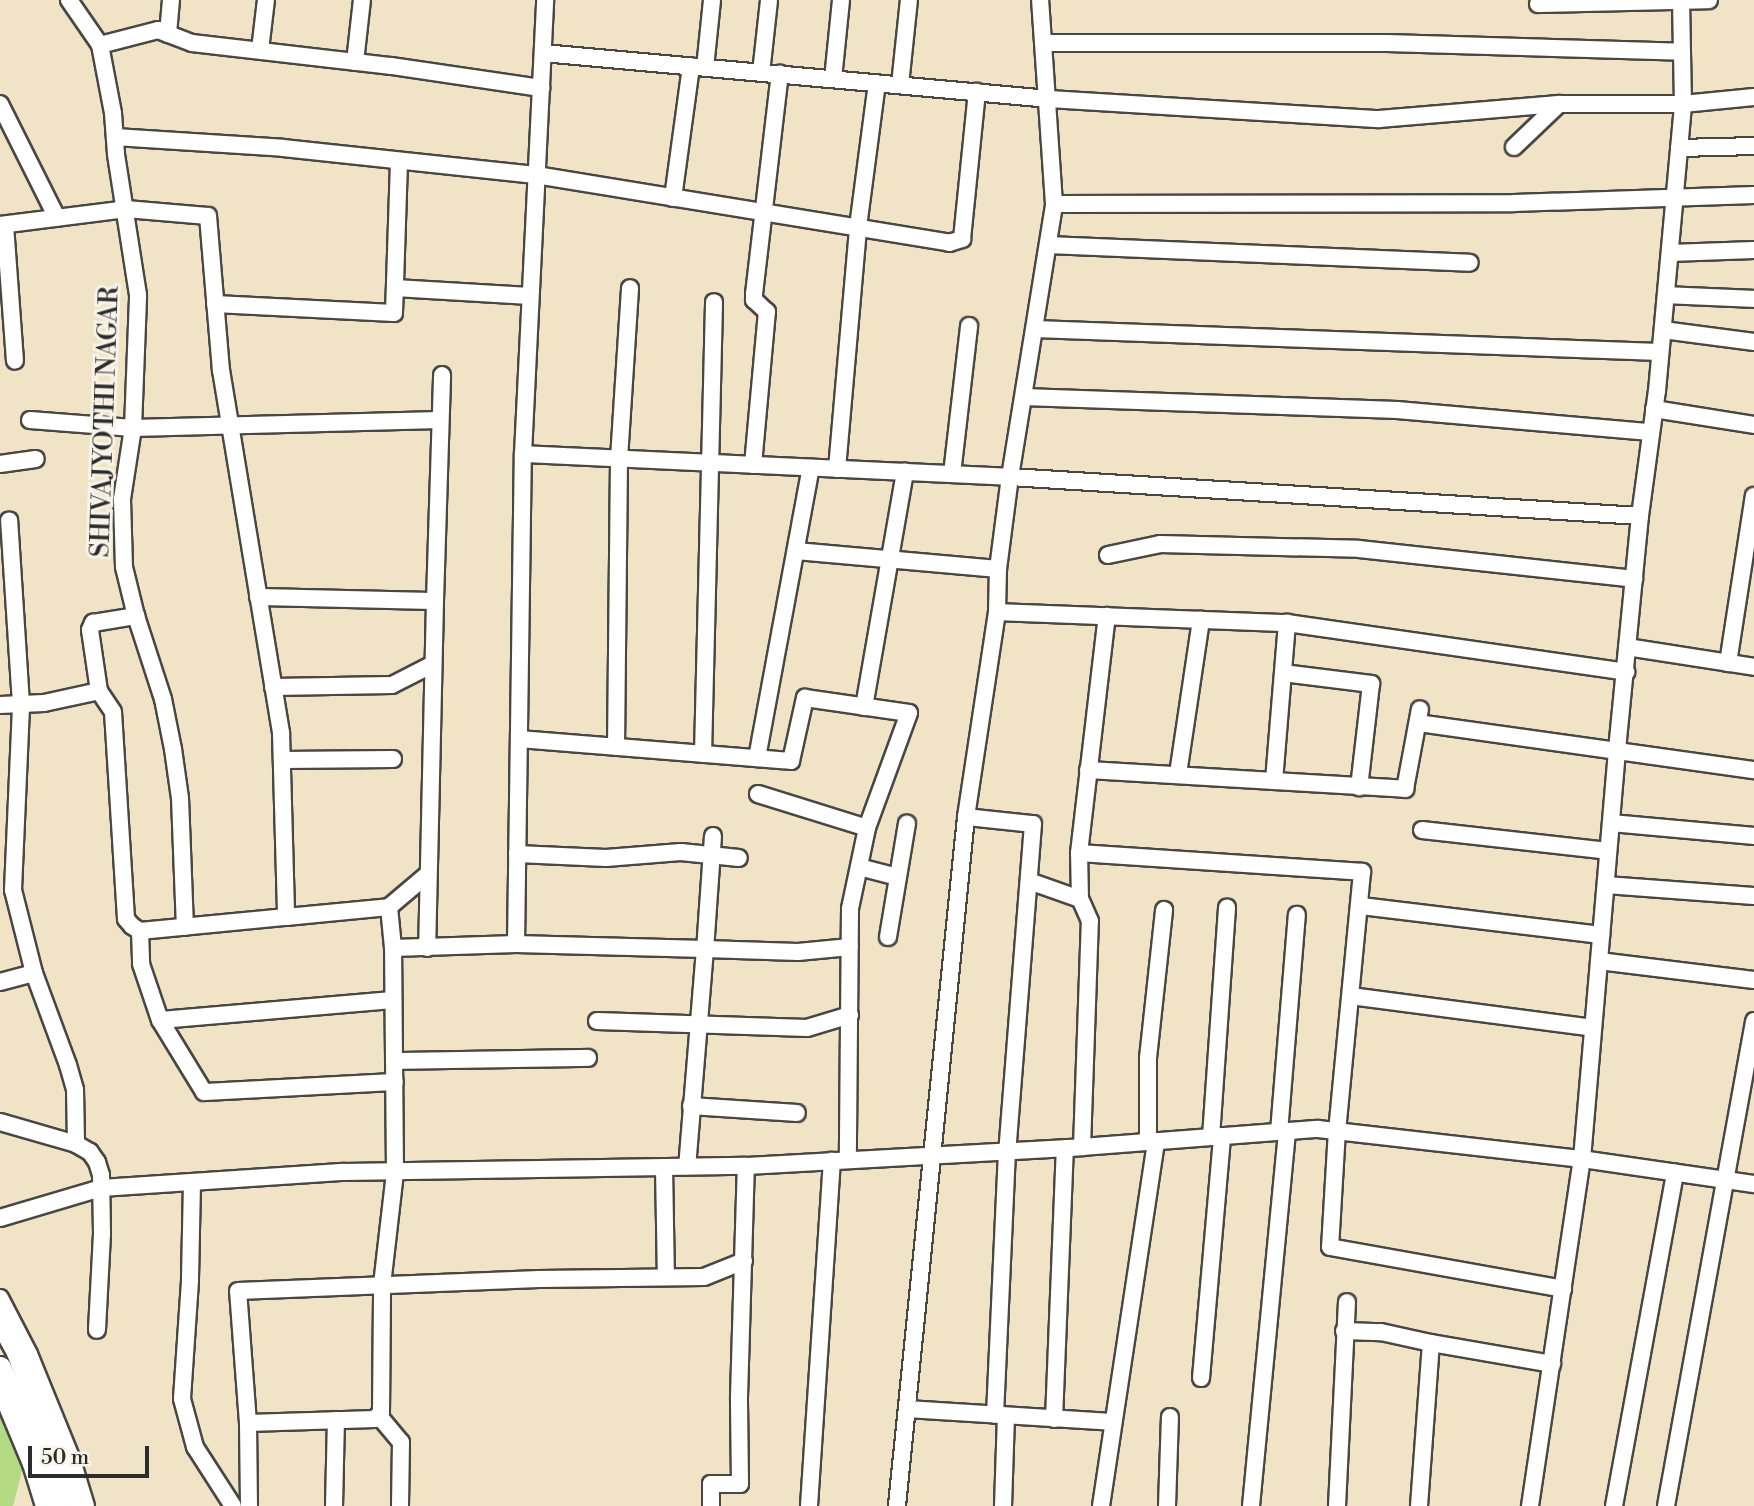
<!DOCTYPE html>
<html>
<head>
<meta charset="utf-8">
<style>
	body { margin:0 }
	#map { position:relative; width:1754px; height:1506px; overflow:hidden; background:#f0e3c6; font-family:"Libre Bodoni",serif }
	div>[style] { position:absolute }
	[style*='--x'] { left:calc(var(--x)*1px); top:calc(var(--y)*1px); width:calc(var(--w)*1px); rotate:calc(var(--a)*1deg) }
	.green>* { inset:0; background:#b4da83 }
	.roads { filter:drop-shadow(2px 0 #494742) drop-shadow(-2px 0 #494742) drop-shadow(0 2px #494742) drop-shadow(0 -2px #494742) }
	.minor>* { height:16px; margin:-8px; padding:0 8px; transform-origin:8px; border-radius:8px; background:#fff }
	.major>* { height:21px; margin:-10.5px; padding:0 10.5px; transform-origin:10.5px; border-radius:10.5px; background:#fff }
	span { translate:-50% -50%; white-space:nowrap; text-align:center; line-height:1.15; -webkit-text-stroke:6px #f7f3e8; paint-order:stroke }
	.street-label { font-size:26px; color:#2b2b2b }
	.scale { position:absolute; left:28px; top:1446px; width:121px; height:32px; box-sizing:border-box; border:4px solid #2b2b2b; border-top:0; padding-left:9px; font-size:21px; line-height:24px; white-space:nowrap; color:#2b2b2b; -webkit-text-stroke:5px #f7f3e8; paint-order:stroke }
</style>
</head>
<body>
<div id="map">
	<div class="green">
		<i style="clip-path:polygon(0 1410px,23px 1467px,13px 1506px,0 1506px)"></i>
	</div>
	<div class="roads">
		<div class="minor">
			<i style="--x:69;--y:0;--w:55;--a:55.4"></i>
			<i style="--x:1538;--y:4;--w:171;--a:-1.3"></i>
			<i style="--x:168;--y:34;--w:34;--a:-85"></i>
			<i style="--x:1043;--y:43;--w:344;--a:0"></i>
			<i style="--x:1387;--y:43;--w:295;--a:1.7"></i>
			<i style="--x:260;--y:50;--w:50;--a:-83.2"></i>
			<i style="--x:543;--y:53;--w:508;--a:5.19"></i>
			<i style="--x:1049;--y:99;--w:331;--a:3.5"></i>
			<i style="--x:1379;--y:119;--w:181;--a:-4.8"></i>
			<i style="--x:1559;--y:104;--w:124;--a:0"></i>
			<i style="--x:1683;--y:104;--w:71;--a:-5.6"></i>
			<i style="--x:355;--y:62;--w:62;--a:-83.6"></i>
			<i style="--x:705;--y:68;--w:68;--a:-84.1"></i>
			<i style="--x:761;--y:73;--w:73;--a:-83.7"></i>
			<i style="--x:833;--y:79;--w:79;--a:-84.2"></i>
			<i style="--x:900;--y:85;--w:85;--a:-84"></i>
			<i style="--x:0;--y:104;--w:127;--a:63.4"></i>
			<i style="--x:115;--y:137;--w:168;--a:3.7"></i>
			<i style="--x:283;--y:148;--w:254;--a:6.1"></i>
			<i style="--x:536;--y:175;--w:419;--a:9.3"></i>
			<i style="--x:949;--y:243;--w:14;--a:-17"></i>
			<i style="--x:962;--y:239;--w:148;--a:-84.2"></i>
			<i style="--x:1514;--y:147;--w:62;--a:-43.7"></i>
			<i style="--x:1679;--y:148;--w:75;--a:-1.5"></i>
			<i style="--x:673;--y:198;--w:133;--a:-82.2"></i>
			<i style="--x:1054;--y:204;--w:460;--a:-0.1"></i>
			<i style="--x:1514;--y:203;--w:240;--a:-1.9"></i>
			<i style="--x:0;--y:225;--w:127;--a:-7.2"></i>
			<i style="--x:126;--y:209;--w:82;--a:4.9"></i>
			<i style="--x:208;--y:216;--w:155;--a:85.2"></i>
			<i style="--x:221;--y:370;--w:368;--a:80.6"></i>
			<i style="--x:281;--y:733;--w:184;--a:88.4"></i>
			<i style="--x:286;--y:917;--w:103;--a:-5.5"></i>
			<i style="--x:389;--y:907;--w:41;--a:84.4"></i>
			<i style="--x:5;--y:225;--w:136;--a:85.8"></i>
			<i style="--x:1048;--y:245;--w:422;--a:2.4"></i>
			<i style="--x:1670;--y:253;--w:84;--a:-2"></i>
			<i style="--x:395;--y:288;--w:135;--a:3.4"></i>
			<i style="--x:1666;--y:295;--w:88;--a:2.6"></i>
			<i style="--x:215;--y:304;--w:179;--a:2.9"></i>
			<i style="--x:394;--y:313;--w:152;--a:-88.1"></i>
			<i style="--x:1035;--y:329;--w:625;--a:2.11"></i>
			<i style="--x:1663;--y:330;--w:92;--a:7.5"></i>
			<i style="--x:1024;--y:397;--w:373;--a:2"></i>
			<i style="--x:1397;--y:410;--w:254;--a:5"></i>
			<i style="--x:1654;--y:409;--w:101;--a:9.1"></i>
			<i style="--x:30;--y:420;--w:103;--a:4.4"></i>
			<i style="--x:133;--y:428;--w:307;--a:-1.5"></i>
			<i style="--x:523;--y:454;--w:488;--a:2.7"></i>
			<i style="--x:1010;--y:477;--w:631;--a:3.54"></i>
			<i style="--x:0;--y:464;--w:36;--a:-8"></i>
			<i style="--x:753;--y:465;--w:154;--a:-84.8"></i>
			<i style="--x:767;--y:312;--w:18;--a:-137"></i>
			<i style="--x:754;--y:300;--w:6;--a:-90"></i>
			<i style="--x:754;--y:294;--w:222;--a:-83.3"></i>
			<i style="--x:837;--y:469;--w:243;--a:-85"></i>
			<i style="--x:858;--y:227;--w:145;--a:-82.5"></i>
			<i style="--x:952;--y:474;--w:149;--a:-83.4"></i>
			<i style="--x:796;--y:551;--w:203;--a:5.1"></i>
			<i style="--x:1108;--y:555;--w:53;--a:-11.9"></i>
			<i style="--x:1160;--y:544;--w:199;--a:1.4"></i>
			<i style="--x:1359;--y:549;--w:277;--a:6.2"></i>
			<i style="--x:258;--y:597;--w:177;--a:1.3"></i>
			<i style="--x:435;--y:601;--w:347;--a:91.3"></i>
			<i style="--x:435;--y:601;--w:226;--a:-88.2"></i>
			<i style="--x:997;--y:612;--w:290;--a:2.2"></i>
			<i style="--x:1287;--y:623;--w:343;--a:8.2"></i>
			<i style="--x:136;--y:616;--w:87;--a:72"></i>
			<i style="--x:163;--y:699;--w:51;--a:78.7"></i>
			<i style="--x:173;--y:749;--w:49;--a:81.9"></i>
			<i style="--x:180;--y:798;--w:129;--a:87.8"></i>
			<i style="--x:1627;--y:647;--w:129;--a:8.9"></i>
			<i style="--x:1728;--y:663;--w:169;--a:-81.2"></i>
			<i style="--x:1283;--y:673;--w:89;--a:7.1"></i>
			<i style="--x:1371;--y:684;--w:104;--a:96.6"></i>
			<i style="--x:273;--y:687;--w:119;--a:-1"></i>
			<i style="--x:392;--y:685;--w:46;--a:-27.1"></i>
			<i style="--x:99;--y:691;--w:25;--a:56"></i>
			<i style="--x:113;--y:712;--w:207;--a:86.4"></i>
			<i style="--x:126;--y:919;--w:9;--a:49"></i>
			<i style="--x:132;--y:926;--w:9;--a:32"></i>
			<i style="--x:140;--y:931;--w:147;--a:-5.5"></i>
			<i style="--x:0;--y:705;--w:44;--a:-2.6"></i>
			<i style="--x:44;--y:703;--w:56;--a:-12.3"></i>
			<i style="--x:99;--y:691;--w:62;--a:-98.4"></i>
			<i style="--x:90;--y:630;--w:8;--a:-67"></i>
			<i style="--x:93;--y:623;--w:44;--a:-9.2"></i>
			<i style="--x:136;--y:616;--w:50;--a:-103.8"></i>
			<i style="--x:124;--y:567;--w:68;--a:-91.7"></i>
			<i style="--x:122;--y:499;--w:72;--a:-81.2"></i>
			<i style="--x:133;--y:428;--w:133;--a:-87.8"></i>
			<i style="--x:138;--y:295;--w:143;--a:-98.9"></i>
			<i style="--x:116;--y:154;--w:41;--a:-94.2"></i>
			<i style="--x:113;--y:113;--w:69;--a:-100.8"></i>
			<i style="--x:100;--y:45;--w:60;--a:-14.5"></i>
			<i style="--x:158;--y:30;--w:36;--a:21"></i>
			<i style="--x:192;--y:43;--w:201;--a:6.6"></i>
			<i style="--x:392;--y:66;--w:151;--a:8.4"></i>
			<i style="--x:864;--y:707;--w:239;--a:-80.1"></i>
			<i style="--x:1418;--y:723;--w:339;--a:8"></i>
			<i style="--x:519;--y:739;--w:273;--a:4.6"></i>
			<i style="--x:791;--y:761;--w:65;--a:-77.5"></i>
			<i style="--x:805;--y:698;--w:105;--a:8.2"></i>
			<i style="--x:909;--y:713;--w:122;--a:110.1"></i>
			<i style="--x:867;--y:828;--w:83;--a:101.9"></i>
			<i style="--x:850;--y:909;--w:251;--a:90.5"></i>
			<i style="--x:616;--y:747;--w:288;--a:-89.4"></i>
			<i style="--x:619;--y:459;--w:171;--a:-86.3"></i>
			<i style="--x:703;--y:754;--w:452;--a:-88.6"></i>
			<i style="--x:757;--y:758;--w:295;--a:-79.5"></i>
			<i style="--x:282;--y:760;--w:111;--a:-0.5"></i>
			<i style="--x:1088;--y:770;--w:318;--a:3.4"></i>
			<i style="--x:1405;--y:789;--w:81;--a:-79.4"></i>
			<i style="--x:1178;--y:774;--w:156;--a:-81.5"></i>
			<i style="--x:1274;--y:781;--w:159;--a:-85.3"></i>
			<i style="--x:758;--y:794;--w:114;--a:17.3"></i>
			<i style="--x:966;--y:817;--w:67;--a:6"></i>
			<i style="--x:1033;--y:824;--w:328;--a:94.5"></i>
			<i style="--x:1007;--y:1151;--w:264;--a:92.6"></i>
			<i style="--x:1611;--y:823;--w:144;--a:5.2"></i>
			<i style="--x:1422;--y:830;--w:187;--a:6.4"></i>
			<i style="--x:713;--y:836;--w:113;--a:94"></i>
			<i style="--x:705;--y:949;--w:93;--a:1.8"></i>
			<i style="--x:798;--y:952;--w:52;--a:-5.5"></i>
			<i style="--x:1079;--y:853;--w:284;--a:3.8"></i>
			<i style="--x:1362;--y:872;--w:259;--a:95.5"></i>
			<i style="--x:1337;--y:1130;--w:117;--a:93.4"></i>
			<i style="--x:1330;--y:1247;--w:237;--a:10.2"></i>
			<i style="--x:517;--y:854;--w:89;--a:2.6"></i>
			<i style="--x:606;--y:858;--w:75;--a:-4.6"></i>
			<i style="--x:681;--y:852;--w:58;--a:5.9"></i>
			<i style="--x:859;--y:867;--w:40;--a:14.4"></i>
			<i style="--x:1029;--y:881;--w:54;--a:19.4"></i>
			<i style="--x:1606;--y:885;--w:148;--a:4.3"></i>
			<i style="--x:1361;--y:906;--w:242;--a:6.9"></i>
			<i style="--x:389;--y:907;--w:51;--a:-40.2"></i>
			<i style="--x:140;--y:931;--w:33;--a:88"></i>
			<i style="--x:141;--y:964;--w:59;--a:71.3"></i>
			<i style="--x:160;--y:1020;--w:84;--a:58.6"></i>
			<i style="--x:204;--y:1092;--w:191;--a:-3"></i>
			<i style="--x:888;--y:937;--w:115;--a:-80.5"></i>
			<i style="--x:516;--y:944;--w:189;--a:1.5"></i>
			<i style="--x:705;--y:949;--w:218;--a:94.7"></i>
			<i style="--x:1599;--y:961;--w:156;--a:7"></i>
			<i style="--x:34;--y:973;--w:98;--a:69.7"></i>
			<i style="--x:68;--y:1065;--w:26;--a:74"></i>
			<i style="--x:75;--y:1090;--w:54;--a:88.9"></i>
			<i style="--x:0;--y:982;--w:35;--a:-15"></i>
			<i style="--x:34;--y:973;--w:86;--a:-104.2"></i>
			<i style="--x:13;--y:890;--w:186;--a:-87.5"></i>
			<i style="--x:21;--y:704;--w:184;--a:-93.7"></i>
			<i style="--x:1351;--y:996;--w:244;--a:7.5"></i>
			<i style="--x:160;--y:1020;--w:234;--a:-4.9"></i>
			<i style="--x:597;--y:1021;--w:210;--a:1.9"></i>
			<i style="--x:807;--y:1028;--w:45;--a:-16.8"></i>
			<i style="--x:394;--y:1061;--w:194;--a:-0.9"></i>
			<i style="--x:691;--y:1106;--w:106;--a:3.8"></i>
			<i style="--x:0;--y:1122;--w:79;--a:16.1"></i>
			<i style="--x:76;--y:1144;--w:16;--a:30"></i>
			<i style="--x:90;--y:1152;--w:12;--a:55"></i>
			<i style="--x:97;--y:1162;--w:14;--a:73"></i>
			<i style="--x:101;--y:1175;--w:59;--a:89"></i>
			<i style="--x:102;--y:1234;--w:96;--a:93"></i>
			<i style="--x:1279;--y:1132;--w:218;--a:-85.3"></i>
			<i style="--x:1211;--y:1137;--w:230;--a:-86"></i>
			<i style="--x:1148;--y:1142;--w:84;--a:-90"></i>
			<i style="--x:1148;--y:1058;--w:149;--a:-83.8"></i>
			<i style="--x:1082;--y:1147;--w:226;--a:-88"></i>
			<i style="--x:1090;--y:921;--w:24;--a:-114"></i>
			<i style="--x:1080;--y:899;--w:46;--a:-91.2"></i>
			<i style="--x:1079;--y:853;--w:239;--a:-83.3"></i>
			<i style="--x:664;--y:1167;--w:110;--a:89"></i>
			<i style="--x:192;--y:1183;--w:98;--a:91.2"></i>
			<i style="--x:190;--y:1281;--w:118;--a:93.9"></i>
			<i style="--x:182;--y:1399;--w:50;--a:74.8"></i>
			<i style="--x:195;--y:1447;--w:70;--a:57.2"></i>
			<i style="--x:0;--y:1218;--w:105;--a:-16.5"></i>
			<i style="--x:101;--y:1188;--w:244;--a:-3.8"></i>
			<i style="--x:344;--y:1172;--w:402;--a:-0.9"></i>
			<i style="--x:746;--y:1166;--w:337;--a:-3.2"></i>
			<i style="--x:1082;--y:1147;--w:237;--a:-4.4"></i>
			<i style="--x:1318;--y:1129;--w:266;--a:6.5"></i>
			<i style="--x:1582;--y:1159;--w:174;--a:8.3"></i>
			<i style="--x:0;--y:1298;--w:63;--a:62.6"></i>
			<i style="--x:29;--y:1354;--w:114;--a:67.9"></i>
			<i style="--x:72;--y:1460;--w:48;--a:73.1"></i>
			<i style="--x:1344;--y:1331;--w:37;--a:2"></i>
			<i style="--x:1381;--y:1332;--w:51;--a:12.4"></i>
			<i style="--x:1201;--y:1378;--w:243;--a:-85"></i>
			<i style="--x:3;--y:1397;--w:73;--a:67.3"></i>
			<i style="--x:31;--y:1464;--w:44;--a:72.8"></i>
			<i style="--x:907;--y:1409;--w:205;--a:3.6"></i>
			<i style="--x:379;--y:1416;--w:34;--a:50"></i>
			<i style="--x:401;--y:1442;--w:64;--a:90.9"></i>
			<i style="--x:1054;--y:1419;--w:271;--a:-87.7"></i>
			<i style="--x:248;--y:1423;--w:132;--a:-94.3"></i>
			<i style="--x:238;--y:1291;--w:301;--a:-2.3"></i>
			<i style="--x:539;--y:1279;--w:165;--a:-0.7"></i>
			<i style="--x:704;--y:1277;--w:43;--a:-21.8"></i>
			<i style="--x:249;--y:1506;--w:83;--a:-90.7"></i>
			<i style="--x:248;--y:1423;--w:127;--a:-1.8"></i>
			<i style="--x:375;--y:1419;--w:9;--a:-49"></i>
			<i style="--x:381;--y:1412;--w:127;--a:-89.5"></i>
			<i style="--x:382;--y:1285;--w:114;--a:-83.4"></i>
			<i style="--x:395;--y:1172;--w:224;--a:-90.5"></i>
			<i style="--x:393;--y:948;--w:123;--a:-1.9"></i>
			<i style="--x:516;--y:944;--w:490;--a:-89.2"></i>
			<i style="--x:523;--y:454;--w:455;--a:-87.2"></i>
			<i style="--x:334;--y:1506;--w:86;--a:-88.7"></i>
			<i style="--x:711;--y:1506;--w:22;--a:-90"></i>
			<i style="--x:711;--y:1484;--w:29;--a:0"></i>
			<i style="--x:740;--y:1484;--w:87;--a:-90.7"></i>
			<i style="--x:739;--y:1397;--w:231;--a:-88.3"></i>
			<i style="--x:809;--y:1506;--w:346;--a:-86.2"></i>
			<i style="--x:897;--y:1506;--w:692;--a:-84.28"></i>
			<i style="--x:966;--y:817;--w:207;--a:-81.4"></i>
			<i style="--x:997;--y:612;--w:43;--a:-88.7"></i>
			<i style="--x:998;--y:569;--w:93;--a:-82.6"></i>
			<i style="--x:1010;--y:477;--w:277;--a:-80.8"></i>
			<i style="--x:1054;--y:204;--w:204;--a:-93.9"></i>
			<i style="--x:1003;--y:1506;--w:90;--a:-88.1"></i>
			<i style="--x:1101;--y:1506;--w:369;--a:-81.4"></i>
			<i style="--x:1167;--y:1506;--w:89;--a:-88.1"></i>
			<i style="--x:1251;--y:1506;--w:377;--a:-84.5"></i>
			<i style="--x:1337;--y:1506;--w:204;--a:-87.2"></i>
			<i style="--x:1419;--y:1506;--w:163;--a:-85.8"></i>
			<i style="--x:1431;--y:1343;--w:123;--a:9.8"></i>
			<i style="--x:1530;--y:1506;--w:351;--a:-81.5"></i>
			<i style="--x:1582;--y:1159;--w:410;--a:-85.1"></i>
			<i style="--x:1617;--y:750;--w:235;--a:-84.4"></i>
			<i style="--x:1640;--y:516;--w:126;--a:-82.3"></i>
			<i style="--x:1657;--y:391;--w:288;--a:-84.8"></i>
			<i style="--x:1683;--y:104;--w:104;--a:-91.1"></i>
			<i style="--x:1614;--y:1506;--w:339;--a:-79.6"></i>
			<i style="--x:1666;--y:1506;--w:493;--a:-79.7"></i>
		</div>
		<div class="major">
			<i style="--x:0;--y:1321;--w:35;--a:61"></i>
			<i style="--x:17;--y:1352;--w:165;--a:69"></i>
			<i style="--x:0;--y:1367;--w:77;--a:65.4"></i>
			<i style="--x:32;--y:1437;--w:73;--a:71.6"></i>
		</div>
	</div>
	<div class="street-label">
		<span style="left:106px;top:422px;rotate:-88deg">SHIVAJYOTHI NAGAR</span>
	</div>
	<div class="scale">50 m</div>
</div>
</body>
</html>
